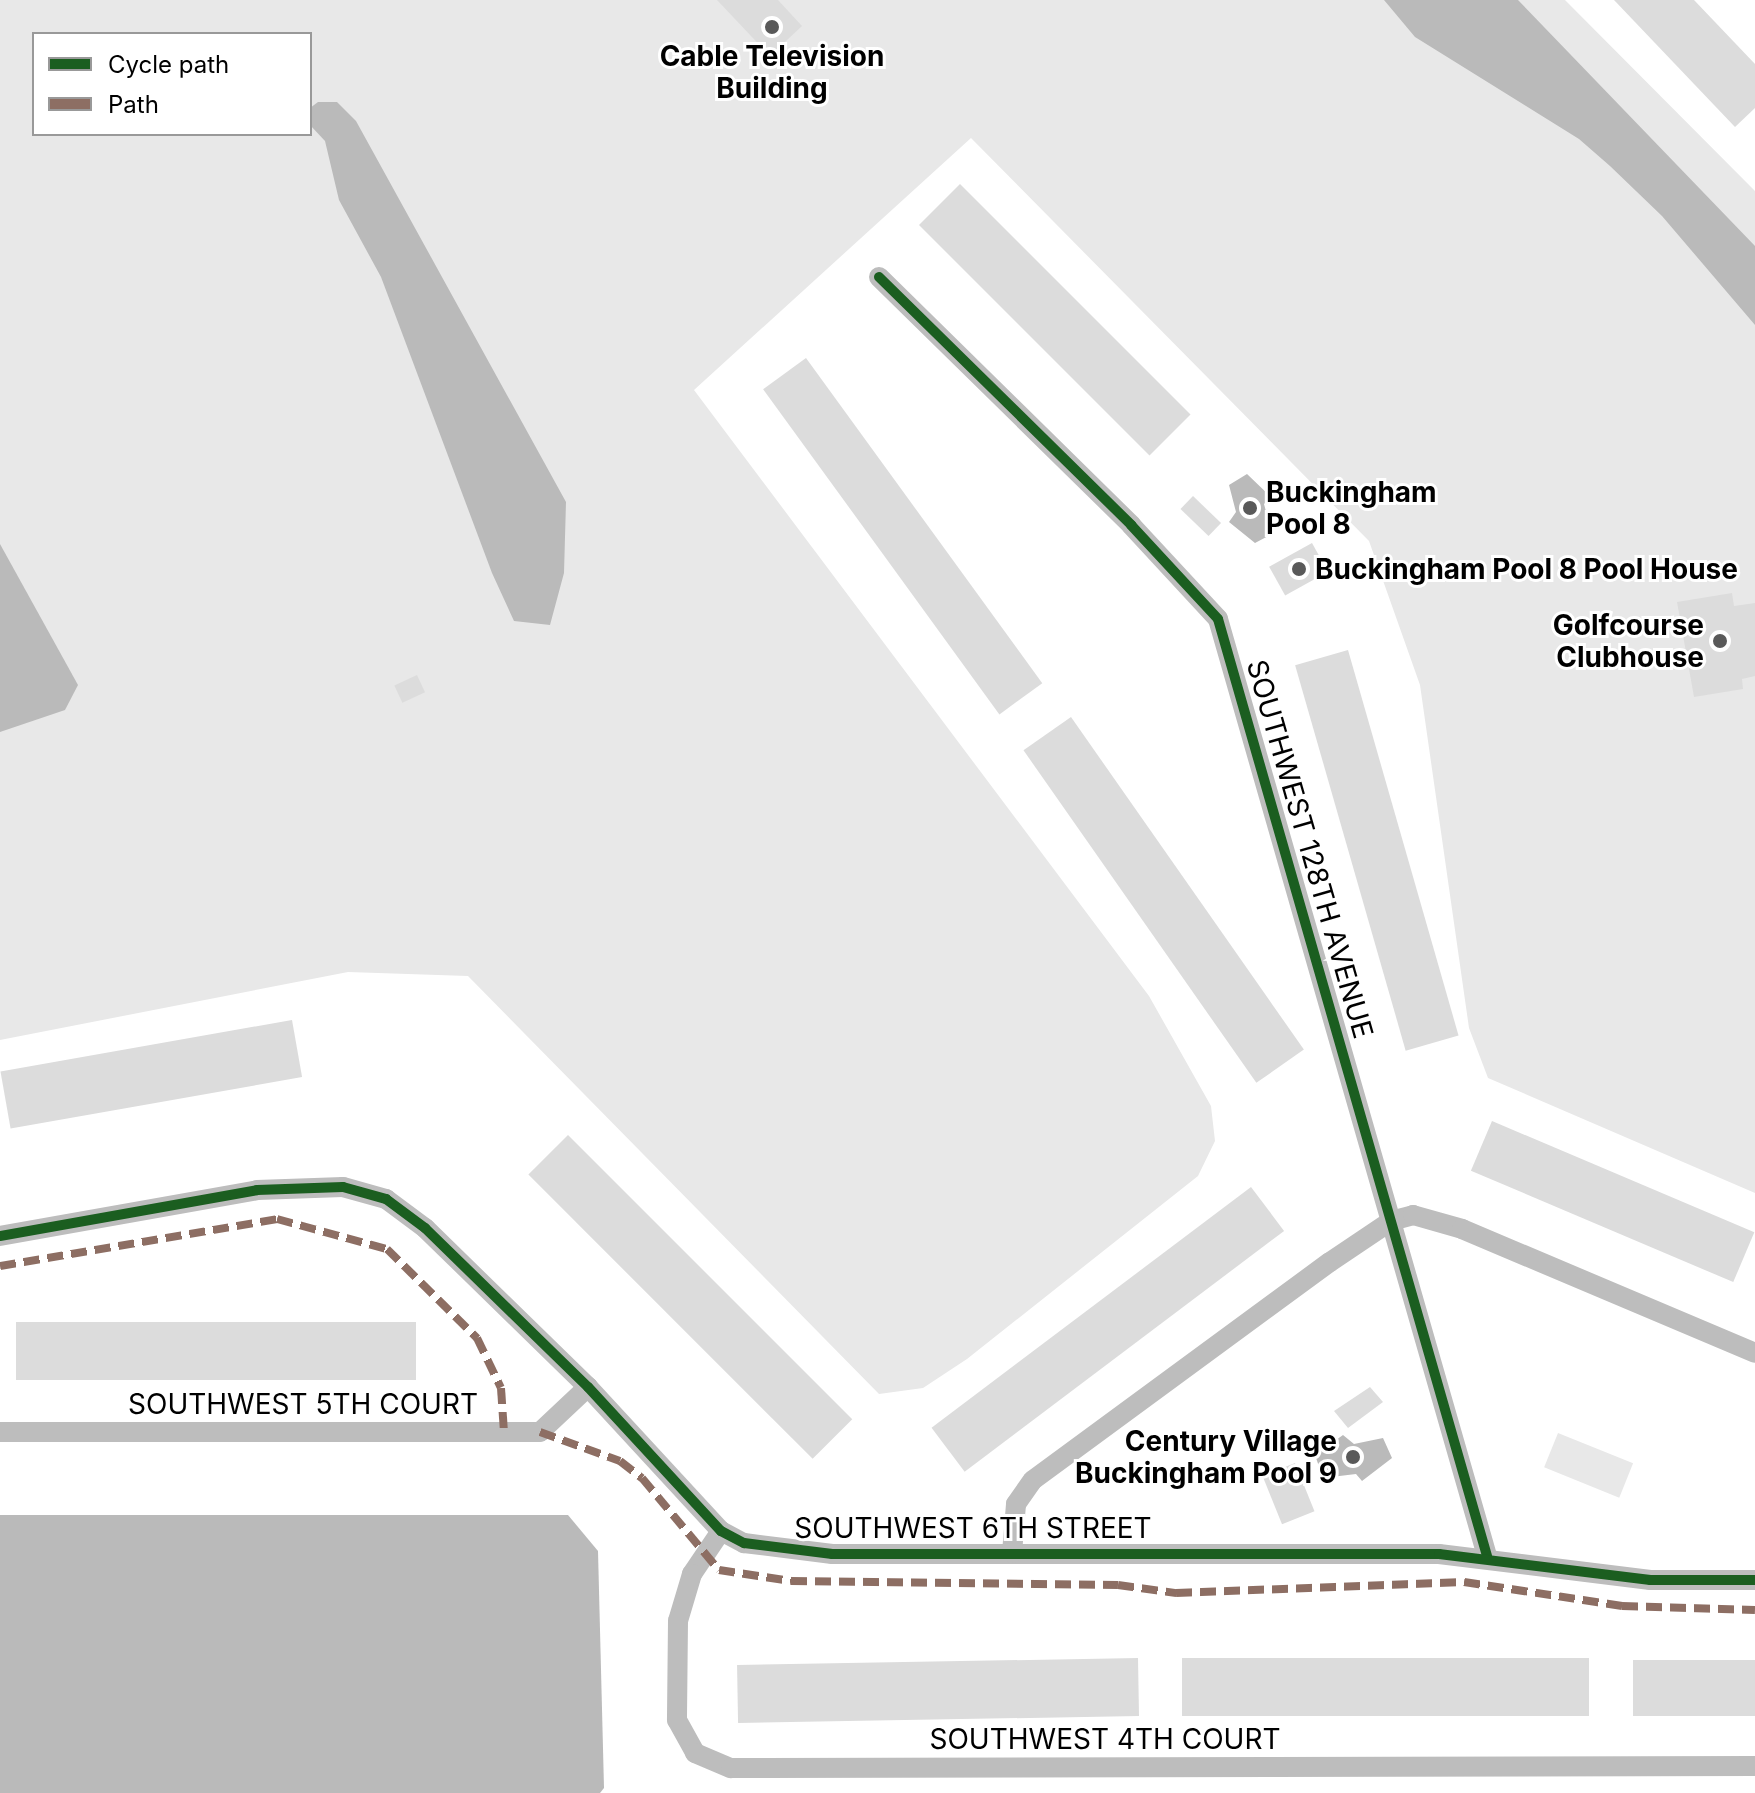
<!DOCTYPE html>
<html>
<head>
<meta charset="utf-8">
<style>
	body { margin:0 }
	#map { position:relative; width:1755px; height:1793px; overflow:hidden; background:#fff; font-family:Inter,sans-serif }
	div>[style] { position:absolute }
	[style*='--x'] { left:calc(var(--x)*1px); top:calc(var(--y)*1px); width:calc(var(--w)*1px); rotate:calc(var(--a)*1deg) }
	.green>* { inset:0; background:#e8e8e8; transform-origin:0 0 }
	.water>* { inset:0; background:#bababa }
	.building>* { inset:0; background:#dcdcdc; transform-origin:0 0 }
	.street>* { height:20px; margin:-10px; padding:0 10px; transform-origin:10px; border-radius:10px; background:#bdbdbd }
	.quiet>* { height:8px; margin-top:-4px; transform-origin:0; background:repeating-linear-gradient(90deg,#8d6e63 0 16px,transparent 0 24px) }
	.cycleway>* { height:10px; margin:-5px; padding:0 5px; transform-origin:5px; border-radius:5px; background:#1b5e20 }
	.dots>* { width:22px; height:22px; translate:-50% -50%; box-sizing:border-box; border:4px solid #fff; border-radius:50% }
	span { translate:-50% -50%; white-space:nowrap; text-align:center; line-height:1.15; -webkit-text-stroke:6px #fff; paint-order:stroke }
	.poi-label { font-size:28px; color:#000; font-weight:700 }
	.left { translate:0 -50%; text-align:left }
	.right { translate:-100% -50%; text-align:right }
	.street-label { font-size:28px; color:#000 }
	.legend { position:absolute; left:32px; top:32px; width:280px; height:104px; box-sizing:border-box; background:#fff; border:2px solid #999; margin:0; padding:10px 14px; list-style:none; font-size:24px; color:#000 }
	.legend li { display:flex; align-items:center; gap:16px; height:40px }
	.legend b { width:40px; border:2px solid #999 }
</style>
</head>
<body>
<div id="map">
	<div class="green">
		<i style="clip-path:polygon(evenodd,0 0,1565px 0,1755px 191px,1755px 1193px,1488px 1078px,1469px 1028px,1420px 685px,1369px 541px,971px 138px,694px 390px,1149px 996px,1211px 1106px,1215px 1141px,1198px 1176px,967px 1359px,923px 1388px,879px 1394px,468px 976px,348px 972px,0 1040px,0 0,34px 34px,310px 34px,310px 134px,34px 134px,34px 34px)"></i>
		<i style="left:1558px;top:1433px;width:81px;height:37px;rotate:22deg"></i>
	</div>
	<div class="water">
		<i style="clip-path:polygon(1384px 0,1518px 0,1755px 246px,1755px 325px,1662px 216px,1610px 166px,1579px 139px,1415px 37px)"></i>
		<i style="clip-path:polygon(318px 102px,337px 102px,356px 121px,566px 502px,564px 573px,550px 625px,514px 621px,492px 573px,381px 277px,339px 200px,325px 141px,310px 125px,310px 108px)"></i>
		<i style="clip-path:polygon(1247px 474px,1271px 497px,1264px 504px,1272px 534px,1255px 543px,1229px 522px,1236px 512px,1229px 485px)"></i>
		<i style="clip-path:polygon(0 544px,78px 685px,65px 710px,0 732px)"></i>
		<i style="clip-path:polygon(1343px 1435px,1354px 1444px,1383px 1438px,1392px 1458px,1362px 1481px,1356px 1474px,1323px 1478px,1315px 1455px)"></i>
		<i style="clip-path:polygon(0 1515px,568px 1515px,598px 1551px,604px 1788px,600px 1793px,0 1793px)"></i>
	</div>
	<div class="building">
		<i style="clip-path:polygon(717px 0,778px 0,802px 26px,770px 56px)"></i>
		<i style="clip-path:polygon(1614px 0,1694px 0,1755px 64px,1755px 108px,1735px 127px)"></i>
		<i style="left:960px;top:184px;width:326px;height:58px;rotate:45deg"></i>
		<i style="left:806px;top:358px;width:402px;height:53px;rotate:54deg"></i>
		<i style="left:1193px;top:496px;width:39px;height:18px;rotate:44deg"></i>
		<i style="left:1312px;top:543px;width:33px;height:49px;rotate:61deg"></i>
		<i style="clip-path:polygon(1732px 593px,1734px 606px,1755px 603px,1755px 676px,1742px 679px,1743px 689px,1694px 697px,1677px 602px)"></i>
		<i style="left:1348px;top:650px;width:401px;height:55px;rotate:74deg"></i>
		<i style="left:417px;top:675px;width:19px;height:25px;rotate:65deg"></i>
		<i style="left:1071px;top:717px;width:406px;height:58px;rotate:55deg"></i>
		<i style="left:292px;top:1020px;width:58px;height:296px;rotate:80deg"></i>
		<i style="left:1492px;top:1121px;width:285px;height:54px;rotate:23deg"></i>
		<i style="left:568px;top:1135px;width:402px;height:56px;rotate:45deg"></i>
		<i style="left:1251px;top:1187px;width:55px;height:400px;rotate:53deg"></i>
		<i style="left:16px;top:1322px;width:400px;height:58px"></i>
		<i style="clip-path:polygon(1370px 1387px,1383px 1402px,1348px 1428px,1334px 1411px)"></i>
		<i style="left:1295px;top:1463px;width:52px;height:35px;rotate:68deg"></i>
		<i style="left:1138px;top:1658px;width:58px;height:401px;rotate:89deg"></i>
		<i style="left:1182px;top:1658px;width:407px;height:58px"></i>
		<i style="left:1633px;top:1660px;width:122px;height:56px"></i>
	</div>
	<div class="street">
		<i style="--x:879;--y:277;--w:354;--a:44.5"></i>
		<i style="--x:1131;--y:525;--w:128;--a:47.2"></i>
		<i style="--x:1218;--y:619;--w:975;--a:73.98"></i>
		<i style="--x:0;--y:1236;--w:261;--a:-10.1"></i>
		<i style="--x:257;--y:1190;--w:86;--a:-2"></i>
		<i style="--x:343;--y:1187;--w:45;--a:15.6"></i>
		<i style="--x:386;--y:1199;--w:49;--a:36.6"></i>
		<i style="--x:425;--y:1228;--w:228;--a:44.3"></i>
		<i style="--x:588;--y:1387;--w:196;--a:47.3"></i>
		<i style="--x:721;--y:1531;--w:26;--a:28"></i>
		<i style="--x:744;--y:1543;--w:89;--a:7.1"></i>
		<i style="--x:832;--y:1554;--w:607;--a:0"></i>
		<i style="--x:1439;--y:1554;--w:213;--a:7"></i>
		<i style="--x:1650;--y:1580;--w:105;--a:0"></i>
		<i style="--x:0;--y:1432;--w:540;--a:0"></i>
		<i style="--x:540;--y:1432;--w:66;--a:-43.2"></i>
		<i style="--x:721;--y:1531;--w:52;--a:124"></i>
		<i style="--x:692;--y:1574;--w:49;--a:106.6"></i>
		<i style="--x:678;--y:1621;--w:99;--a:90.6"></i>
		<i style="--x:677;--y:1720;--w:38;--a:61"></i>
		<i style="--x:695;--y:1753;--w:39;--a:23"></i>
		<i style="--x:731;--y:1768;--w:1024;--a:-0.11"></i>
		<i style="--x:1012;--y:1553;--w:49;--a:-85.3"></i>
		<i style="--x:1016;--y:1504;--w:29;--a:-55"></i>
		<i style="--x:1033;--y:1480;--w:368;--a:-36.3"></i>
		<i style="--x:1330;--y:1262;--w:73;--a:-33.9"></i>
		<i style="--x:1391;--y:1221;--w:23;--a:-15"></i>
		<i style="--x:1413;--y:1215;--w:51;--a:15.9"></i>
		<i style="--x:1462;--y:1229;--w:318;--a:22.9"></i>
	</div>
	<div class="quiet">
		<i style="--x:0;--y:1266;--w:281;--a:-9.6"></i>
		<i style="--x:277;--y:1219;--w:114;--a:15.3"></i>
		<i style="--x:387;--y:1249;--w:127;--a:44.7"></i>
		<i style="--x:477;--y:1338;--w:55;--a:64.4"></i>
		<i style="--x:501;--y:1388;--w:44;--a:86.1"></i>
		<i style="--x:540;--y:1432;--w:85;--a:19.9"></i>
		<i style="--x:620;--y:1461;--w:28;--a:38"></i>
		<i style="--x:642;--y:1478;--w:120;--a:50.1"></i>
		<i style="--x:719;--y:1570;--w:73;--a:8.7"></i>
		<i style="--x:791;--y:1581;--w:327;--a:0.7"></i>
		<i style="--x:1118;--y:1585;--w:59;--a:7.9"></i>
		<i style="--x:1176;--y:1593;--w:288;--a:-2.2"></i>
		<i style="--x:1464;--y:1582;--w:160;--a:8.6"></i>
		<i style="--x:1622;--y:1606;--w:133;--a:1.7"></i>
	</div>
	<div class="cycleway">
		<i style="--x:879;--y:277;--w:354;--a:44.5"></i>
		<i style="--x:1131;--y:525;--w:128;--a:47.2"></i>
		<i style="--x:1218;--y:619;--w:975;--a:73.98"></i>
		<i style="--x:0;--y:1236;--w:261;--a:-10.1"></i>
		<i style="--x:257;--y:1190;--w:86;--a:-2"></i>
		<i style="--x:343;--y:1187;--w:45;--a:15.6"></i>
		<i style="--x:386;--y:1199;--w:49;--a:36.6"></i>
		<i style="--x:425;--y:1228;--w:228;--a:44.3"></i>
		<i style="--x:588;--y:1387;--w:196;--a:47.3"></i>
		<i style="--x:721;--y:1531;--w:26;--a:28"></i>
		<i style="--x:744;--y:1543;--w:89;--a:7.1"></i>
		<i style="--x:832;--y:1554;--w:607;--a:0"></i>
		<i style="--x:1439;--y:1554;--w:213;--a:7"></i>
		<i style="--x:1650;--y:1580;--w:105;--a:0"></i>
	</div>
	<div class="dots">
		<i style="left:772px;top:27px;background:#595959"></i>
		<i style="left:1250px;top:508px;background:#595959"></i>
		<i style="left:1299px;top:569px;background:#595959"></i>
		<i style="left:1720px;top:641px;background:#595959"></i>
		<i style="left:1353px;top:1457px;background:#595959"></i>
	</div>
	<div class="poi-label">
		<span style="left:772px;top:72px">Cable Television<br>Building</span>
		<span class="left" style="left:1266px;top:508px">Buckingham<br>Pool 8</span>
		<span class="left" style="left:1315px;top:569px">Buckingham Pool 8 Pool House</span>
		<span class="right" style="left:1704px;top:641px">Golfcourse<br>Clubhouse</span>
		<span class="right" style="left:1337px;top:1457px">Century Village<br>Buckingham Pool 9</span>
	</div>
	<div class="street-label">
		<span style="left:1310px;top:849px;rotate:74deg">SOUTHWEST 128TH AVENUE</span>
		<span style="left:303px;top:1404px">SOUTHWEST 5TH COURT</span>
		<span style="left:973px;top:1528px">SOUTHWEST 6TH STREET</span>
		<span style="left:1105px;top:1739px">SOUTHWEST 4TH COURT</span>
	</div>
	<ul class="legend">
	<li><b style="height:10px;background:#1b5e20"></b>Cycle path</li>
	<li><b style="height:10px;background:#8d6e63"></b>Path</li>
	</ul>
</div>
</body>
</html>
